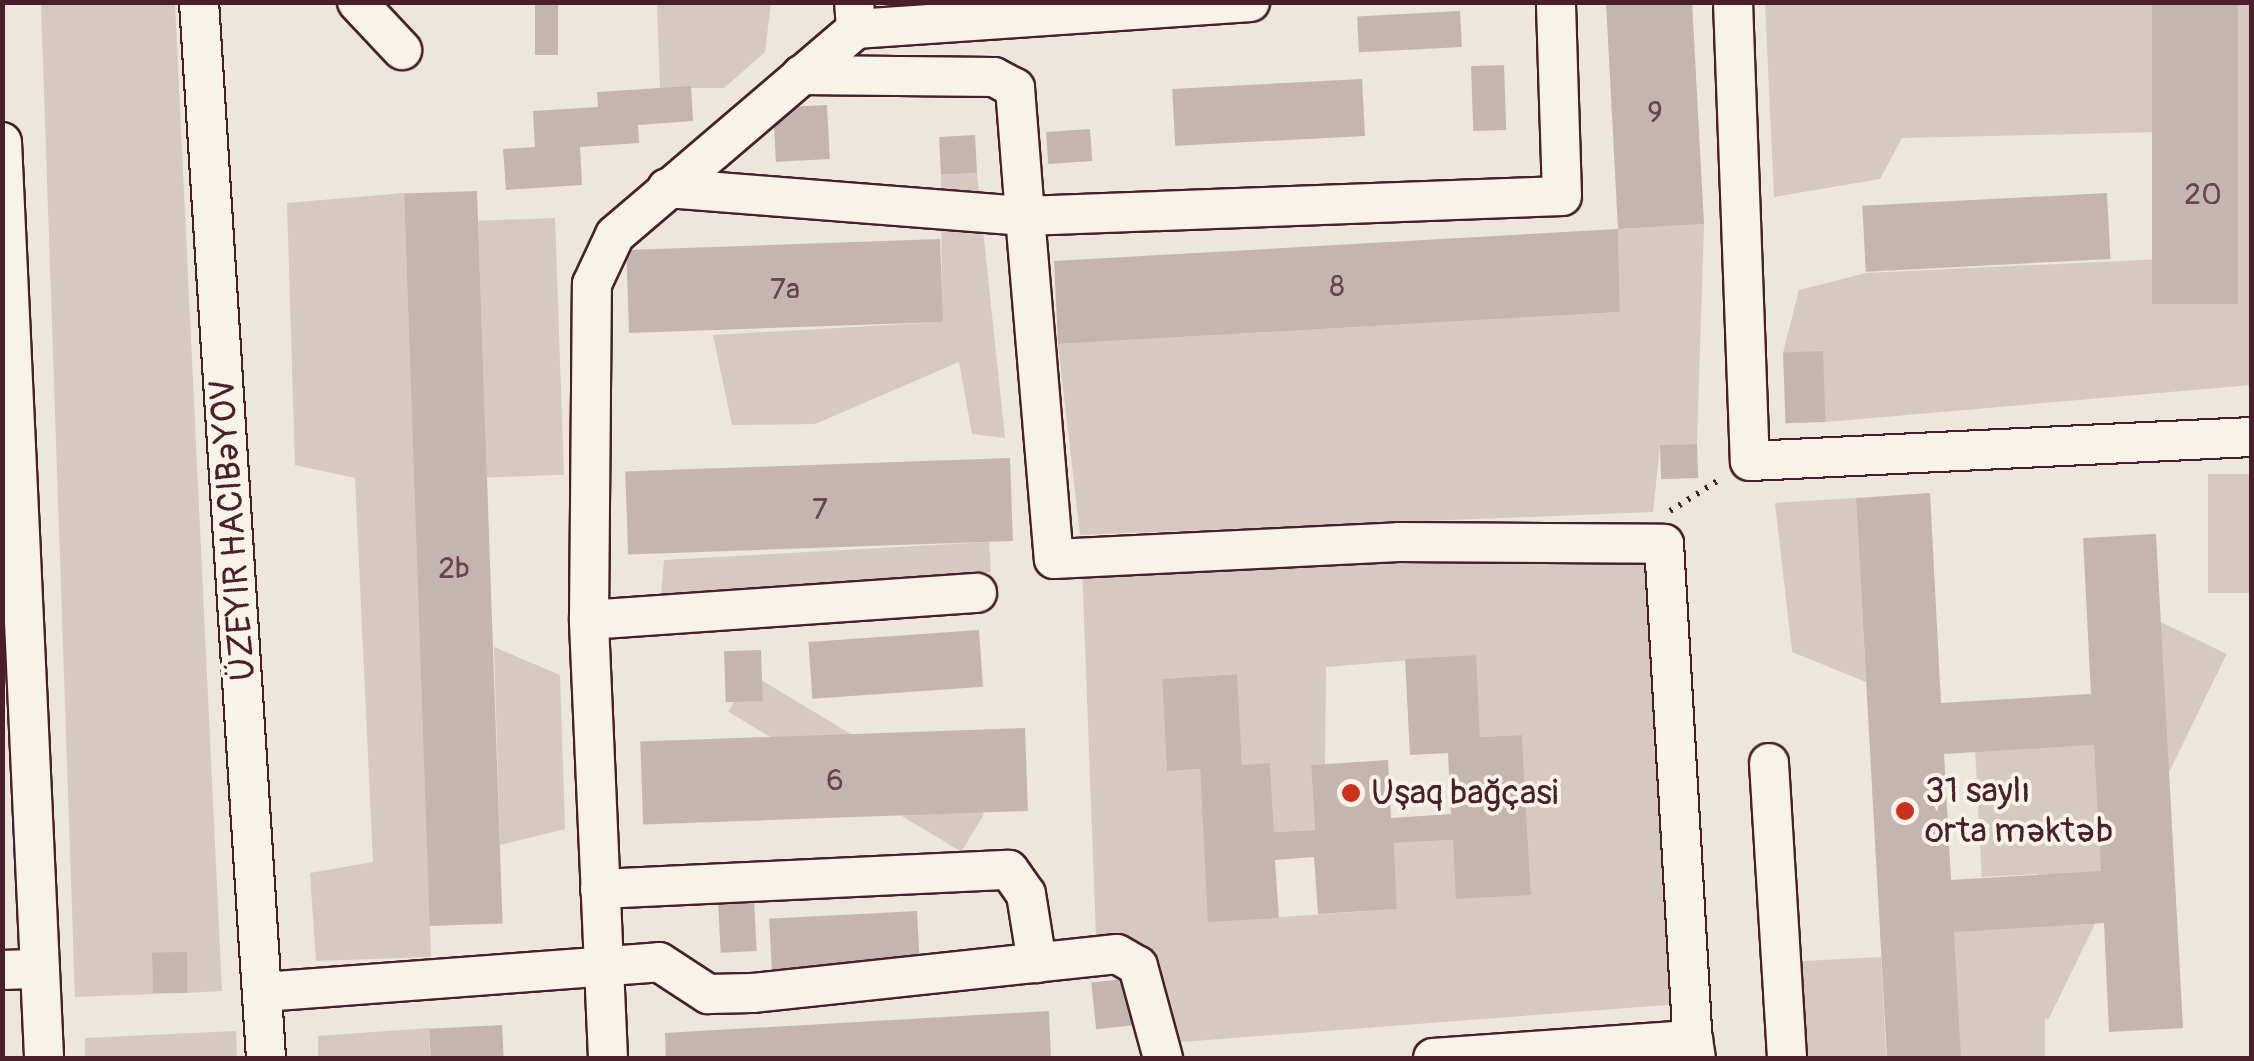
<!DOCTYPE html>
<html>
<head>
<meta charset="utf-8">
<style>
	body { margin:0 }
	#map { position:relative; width:2254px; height:1061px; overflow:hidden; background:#ece6dd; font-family:Pangolin,sans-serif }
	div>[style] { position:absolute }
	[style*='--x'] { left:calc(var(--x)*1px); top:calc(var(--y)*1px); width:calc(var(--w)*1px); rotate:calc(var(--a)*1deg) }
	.green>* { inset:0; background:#d5c9c2; transform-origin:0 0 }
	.building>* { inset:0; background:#c4b5b0; transform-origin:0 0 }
	.path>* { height:6px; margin-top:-3px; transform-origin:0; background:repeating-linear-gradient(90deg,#4a1f2b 0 2.5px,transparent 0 10.5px) }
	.roads { filter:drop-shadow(2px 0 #4a1f2b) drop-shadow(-2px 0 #4a1f2b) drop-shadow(0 2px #4a1f2b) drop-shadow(0 -2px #4a1f2b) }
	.minor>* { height:38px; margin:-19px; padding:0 19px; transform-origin:19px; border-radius:19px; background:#f7f3e8 }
	.dots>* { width:28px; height:28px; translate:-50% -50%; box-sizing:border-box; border:5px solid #f7f3e8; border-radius:50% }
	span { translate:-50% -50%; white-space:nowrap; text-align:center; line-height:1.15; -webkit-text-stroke:8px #f7f3e8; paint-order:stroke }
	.number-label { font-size:30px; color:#68444c }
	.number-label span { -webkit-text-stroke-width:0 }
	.street-label { font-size:35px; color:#4a1f2b }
	.poi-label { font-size:35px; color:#4a1f2b }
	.left { translate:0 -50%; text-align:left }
	.frame { position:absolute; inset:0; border:5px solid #4a1f2b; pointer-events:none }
</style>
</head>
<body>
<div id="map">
	<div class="green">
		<i style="clip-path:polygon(41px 3px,175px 3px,222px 991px,188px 993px,186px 952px,152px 954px,153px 994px,75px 997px)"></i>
		<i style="clip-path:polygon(657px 3px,771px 3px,765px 52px,724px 88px,660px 88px)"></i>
		<i style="clip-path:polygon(1765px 3px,2152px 3px,2157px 132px,1902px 138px,1880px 179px,1774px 197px)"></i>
		<i style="clip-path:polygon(2238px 3px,2251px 3px,2251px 385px,1826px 422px,1783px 353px,1799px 290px,1866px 273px,2163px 259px,2165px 304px)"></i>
		<i style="clip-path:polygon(977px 173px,1005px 438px,972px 434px,959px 362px,815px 424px,732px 425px,713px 335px,942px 322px,941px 175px)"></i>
		<i style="clip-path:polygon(404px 193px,431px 957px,316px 961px,310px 873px,373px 862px,355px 478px,295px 465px,287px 203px)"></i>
		<i style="left:555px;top:218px;width:257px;height:77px;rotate:88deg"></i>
		<i style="clip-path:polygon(1704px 224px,1697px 444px,1660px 447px,1653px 512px,1080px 535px,1058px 344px,1620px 312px,1618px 229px)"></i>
		<i style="left:2251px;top:474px;width:119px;height:43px;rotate:90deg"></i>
		<i style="clip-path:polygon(1856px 498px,1866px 682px,1792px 652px,1775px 503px)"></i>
		<i style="clip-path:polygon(989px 542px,991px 572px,661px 595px,664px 560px)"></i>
		<i style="clip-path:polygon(evenodd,1655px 546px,1680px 1004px,1167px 1043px,1145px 945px,1096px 936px,1082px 566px,1655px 546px,1475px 655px,1480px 737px,1522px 735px,1531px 894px,1457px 899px,1453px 840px,1394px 843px,1397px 909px,1209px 922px,1200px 769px,1167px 771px,1162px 679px,1236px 674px,1242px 765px,1270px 764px,1274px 832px,1315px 830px,1311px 765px,1325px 764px,1326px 667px,1475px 655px)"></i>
		<i style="left:2161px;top:622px;width:73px;height:407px;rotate:26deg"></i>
		<i style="clip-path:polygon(494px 647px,560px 675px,565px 829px,500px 845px)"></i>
		<i style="left:2094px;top:745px;width:126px;height:119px;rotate:87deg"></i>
		<i style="left:984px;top:814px;width:44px;height:272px;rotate:121deg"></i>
		<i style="left:2045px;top:927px;width:131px;height:91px;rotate:90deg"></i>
		<i style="left:1881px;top:957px;width:101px;height:81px;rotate:87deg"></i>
		<i style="clip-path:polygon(429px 1028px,430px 1058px,318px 1058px,318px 1036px)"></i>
		<i style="clip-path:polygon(236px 1031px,237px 1058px,85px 1058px,85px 1038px)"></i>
	</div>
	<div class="building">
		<i style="left:535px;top:2px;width:23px;height:53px"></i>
		<i style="clip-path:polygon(1606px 2px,1692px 2px,1704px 224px,1618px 229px,1620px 312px,1058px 344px,1054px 261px,1618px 229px)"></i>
		<i style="left:2152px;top:2px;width:86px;height:302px"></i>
		<i style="left:1460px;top:11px;width:36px;height:103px;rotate:87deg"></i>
		<i style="left:1504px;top:65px;width:65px;height:33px;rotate:88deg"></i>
		<i style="left:1362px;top:79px;width:57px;height:190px;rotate:87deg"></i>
		<i style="clip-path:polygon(691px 86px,693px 121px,638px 125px,639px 143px,580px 147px,582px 185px,506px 190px,503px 149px,535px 147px,533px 111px,598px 107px,597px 92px)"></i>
		<i style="left:827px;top:105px;width:54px;height:54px;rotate:87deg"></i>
		<i style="left:1090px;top:129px;width:32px;height:44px;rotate:86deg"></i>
		<i style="left:975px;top:135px;width:38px;height:36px;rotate:87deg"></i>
		<i style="left:477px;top:191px;width:733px;height:73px;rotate:88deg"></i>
		<i style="left:2107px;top:193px;width:66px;height:245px;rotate:87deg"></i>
		<i style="left:940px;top:239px;width:83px;height:314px;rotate:88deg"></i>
		<i style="left:1823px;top:351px;width:71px;height:40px;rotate:88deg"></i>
		<i style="left:1697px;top:444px;width:34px;height:37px;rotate:88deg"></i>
		<i style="left:1010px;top:458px;width:83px;height:385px;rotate:88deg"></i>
		<i style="clip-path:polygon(evenodd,1930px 493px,1941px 703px,2091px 694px,2083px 538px,2156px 534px,2183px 1028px,2109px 1032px,2104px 923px,1954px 932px,1961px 1058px,1887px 1058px,1856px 498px,1930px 493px,2094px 745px,2101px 871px,1951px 880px,1944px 754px,2094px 745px)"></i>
		<i style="left:979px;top:630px;width:57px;height:171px;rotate:86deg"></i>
		<i style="left:761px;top:650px;width:51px;height:37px;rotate:88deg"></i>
		<i style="clip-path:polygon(1476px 655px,1480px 737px,1522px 735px,1531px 895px,1456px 899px,1453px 840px,1394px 843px,1397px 909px,1318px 914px,1314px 857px,1275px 860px,1279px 918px,1208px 922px,1200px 769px,1167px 771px,1162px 679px,1237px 674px,1242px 765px,1270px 763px,1274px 832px,1315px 830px,1311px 765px,1388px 760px,1391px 818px,1451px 814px,1448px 753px,1410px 755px,1405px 659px)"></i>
		<i style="left:1025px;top:728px;width:83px;height:385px;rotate:88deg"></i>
		<i style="left:754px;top:900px;width:51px;height:36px;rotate:87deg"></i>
		<i style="left:917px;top:911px;width:57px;height:148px;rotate:87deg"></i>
		<i style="left:187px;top:952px;width:41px;height:35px;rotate:89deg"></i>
		<i style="left:1133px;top:978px;width:47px;height:42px;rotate:84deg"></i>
		<i style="clip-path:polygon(1049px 1011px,1051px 1058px,666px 1058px,665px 1033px)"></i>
		<i style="left:502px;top:1025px;width:33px;height:73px;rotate:87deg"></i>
	</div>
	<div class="path">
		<i style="--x:1670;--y:511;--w:62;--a:-32.4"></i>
	</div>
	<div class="roads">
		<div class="minor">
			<i style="--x:199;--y:2;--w:1058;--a:86.37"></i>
			<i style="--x:357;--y:2;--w:66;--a:46.8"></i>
			<i style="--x:1733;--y:2;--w:459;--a:87.9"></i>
			<i style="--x:1750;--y:461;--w:503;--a:-2.74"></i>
			<i style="--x:856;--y:29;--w:395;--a:-3.9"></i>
			<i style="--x:801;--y:75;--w:193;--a:0.6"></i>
			<i style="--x:994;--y:77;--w:24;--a:28"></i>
			<i style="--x:1015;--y:88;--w:128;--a:85.5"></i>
			<i style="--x:1025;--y:216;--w:537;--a:-2.13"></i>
			<i style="--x:1562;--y:196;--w:194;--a:-91.8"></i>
			<i style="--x:2;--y:142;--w:917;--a:87.37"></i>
			<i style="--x:667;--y:188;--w:359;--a:4.5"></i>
			<i style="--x:1025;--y:216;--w:344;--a:85.2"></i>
			<i style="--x:1054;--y:559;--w:345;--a:-2.8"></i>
			<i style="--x:1399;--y:542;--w:265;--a:0.4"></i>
			<i style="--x:1664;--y:544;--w:497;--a:86.7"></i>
			<i style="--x:589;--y:620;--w:389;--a:-4"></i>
			<i style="--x:1769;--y:763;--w:296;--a:86.5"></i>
			<i style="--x:600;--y:889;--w:409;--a:-2.7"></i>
			<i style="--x:1009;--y:870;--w:29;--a:55"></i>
			<i style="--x:1026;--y:894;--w:70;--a:80.9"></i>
			<i style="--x:2;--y:970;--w:38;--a:-2"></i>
			<i style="--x:263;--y:992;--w:397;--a:-4.3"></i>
			<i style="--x:659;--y:962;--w:59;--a:33.1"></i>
			<i style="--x:708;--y:994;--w:44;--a:-1.3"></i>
			<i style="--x:752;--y:993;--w:367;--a:-6.1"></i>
			<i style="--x:1117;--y:954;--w:24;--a:30"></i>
			<i style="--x:1138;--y:966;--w:95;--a:74.8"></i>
			<i style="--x:608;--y:1058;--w:438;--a:-92.5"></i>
			<i style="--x:589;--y:620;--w:336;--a:-89.5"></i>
			<i style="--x:592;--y:284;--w:54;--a:-64.9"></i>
			<i style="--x:615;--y:235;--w:317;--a:-40.5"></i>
			<i style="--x:856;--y:29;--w:27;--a:-94"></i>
			<i style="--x:1433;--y:1058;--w:261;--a:-4"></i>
			<i style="--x:1693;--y:1040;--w:18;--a:81"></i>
		</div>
	</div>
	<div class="dots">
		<i style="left:1351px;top:793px;background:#c8321e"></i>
		<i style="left:1905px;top:811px;background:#c8321e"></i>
	</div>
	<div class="number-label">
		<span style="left:1655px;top:113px">9</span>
		<span style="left:2203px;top:195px">20</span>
		<span style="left:1337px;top:287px">8</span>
		<span style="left:785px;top:290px">7a</span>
		<span style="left:820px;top:510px">7</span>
		<span style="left:454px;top:569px">2b</span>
		<span style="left:835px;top:781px">6</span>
	</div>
	<div class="street-label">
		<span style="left:233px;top:530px;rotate:-94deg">ÜZEYIR HACIBƏYOV</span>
	</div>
	<div class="poi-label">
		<span class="left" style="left:1925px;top:811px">31 saylı<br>orta məktəb</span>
		<span class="left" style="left:1371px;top:793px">Uşaq bağçasi</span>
	</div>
	<div class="frame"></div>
</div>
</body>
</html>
